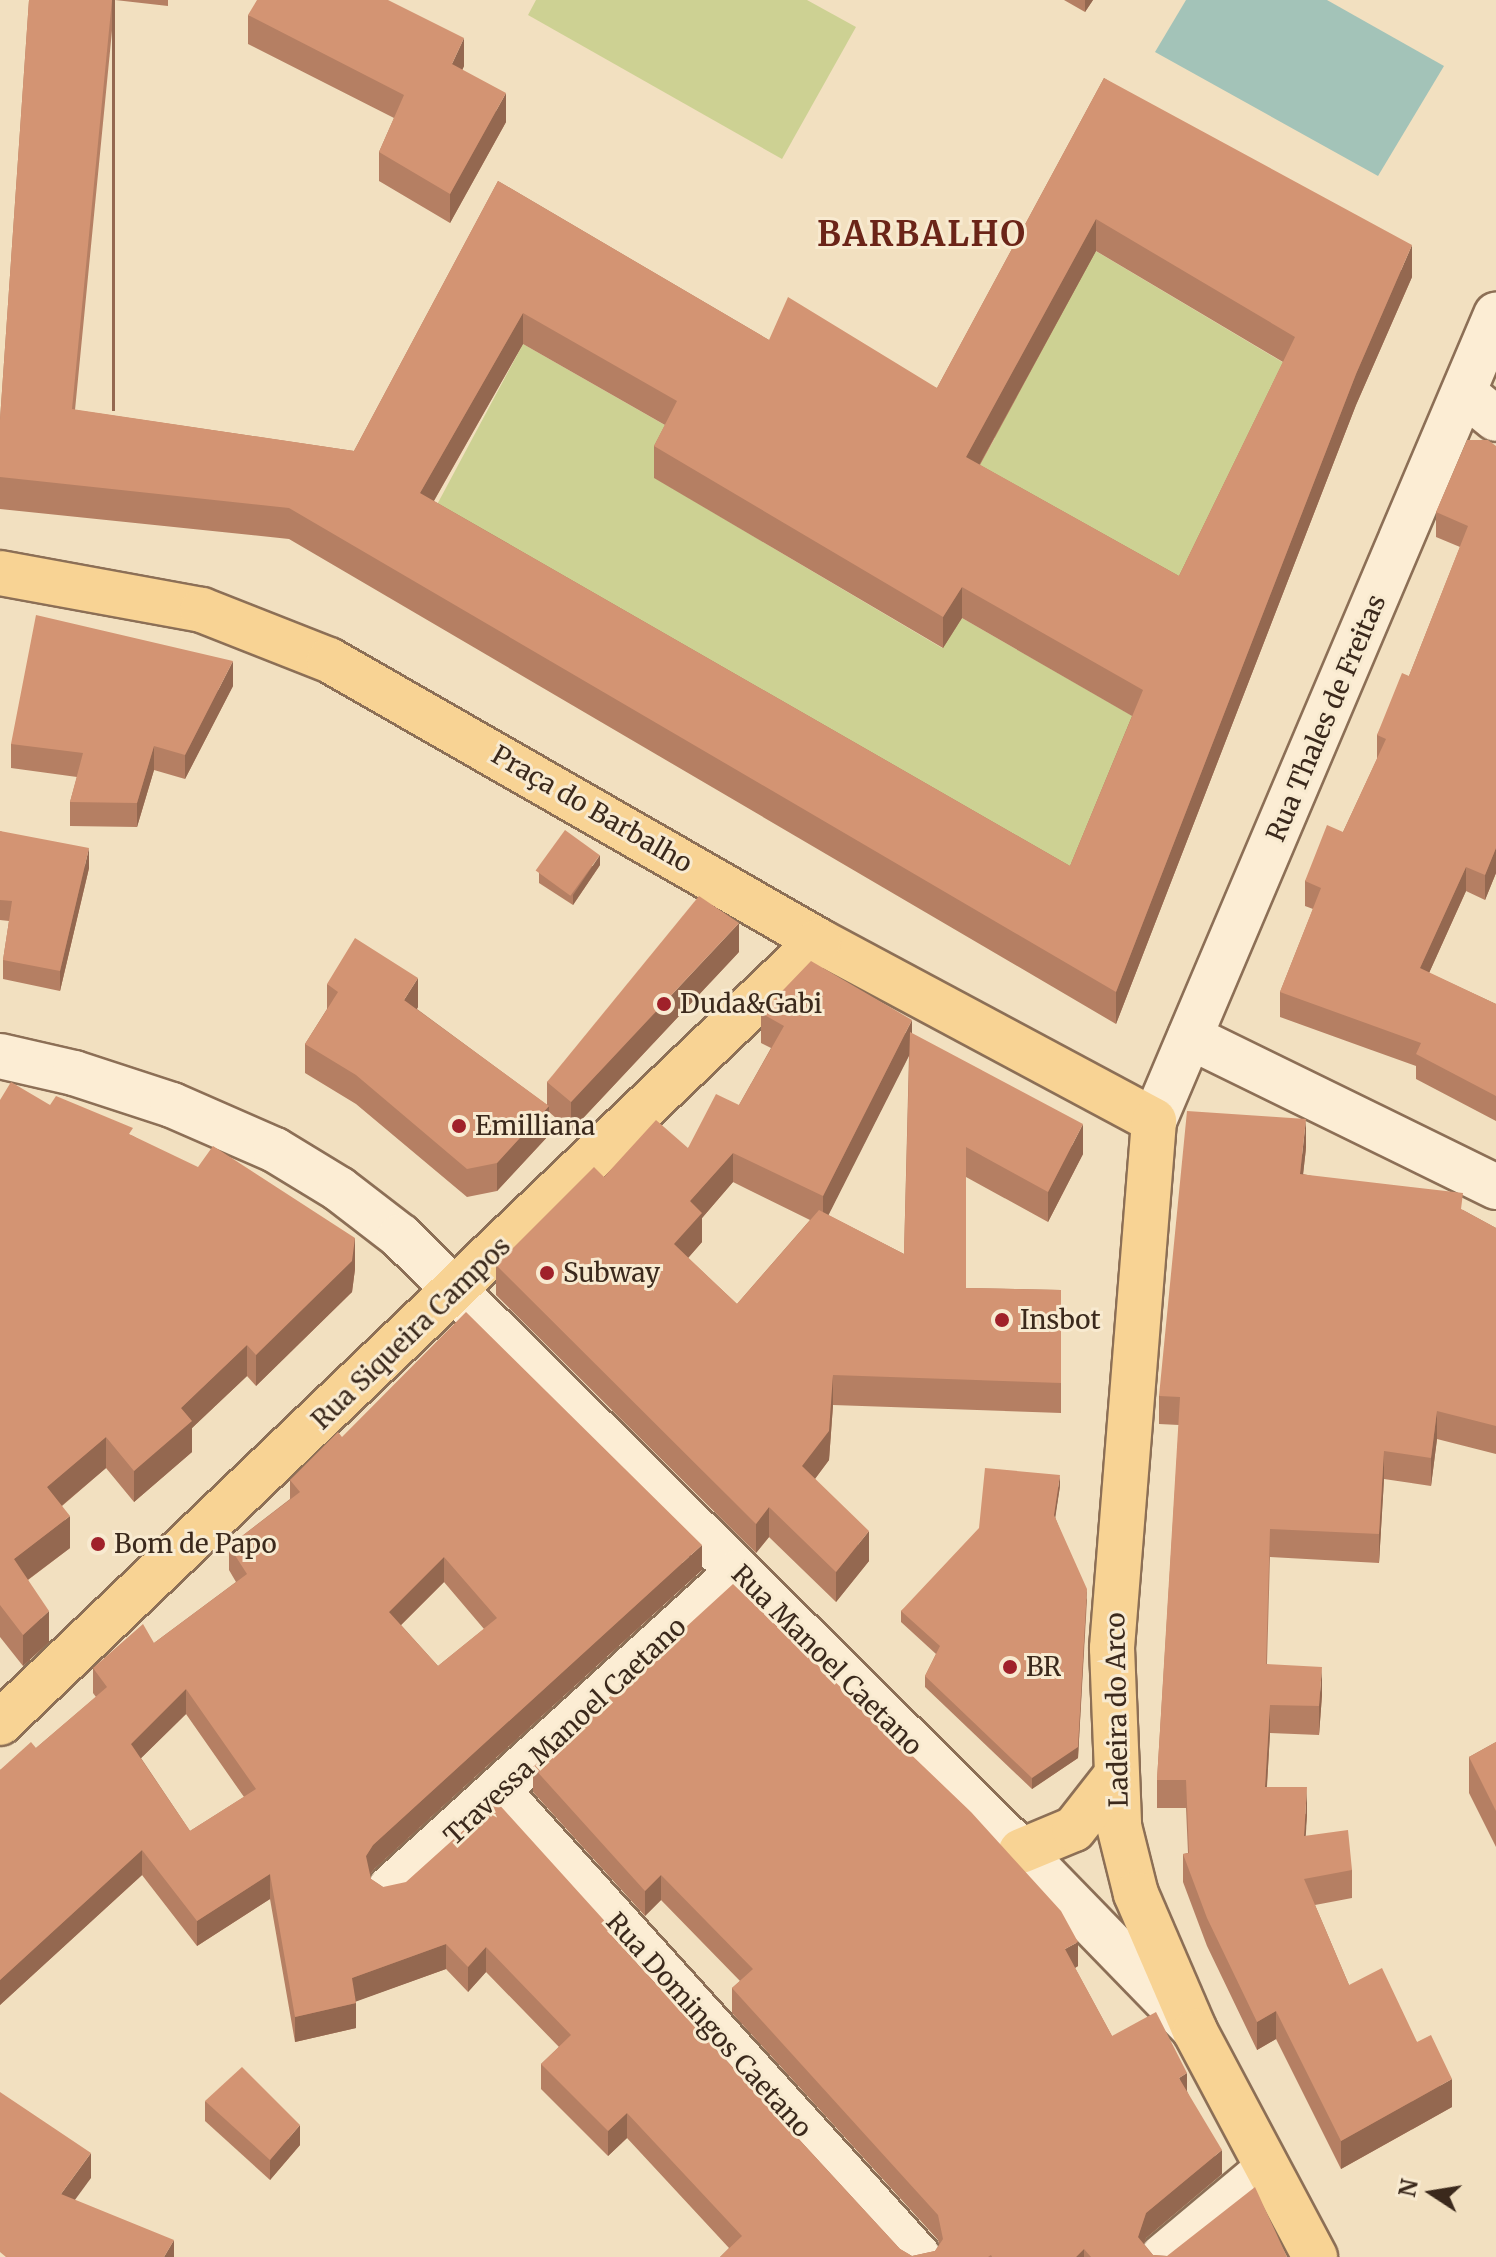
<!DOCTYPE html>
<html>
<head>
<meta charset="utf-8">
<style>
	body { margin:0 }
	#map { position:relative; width:1496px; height:2257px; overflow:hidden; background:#f2e0c0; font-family:Merriweather,serif }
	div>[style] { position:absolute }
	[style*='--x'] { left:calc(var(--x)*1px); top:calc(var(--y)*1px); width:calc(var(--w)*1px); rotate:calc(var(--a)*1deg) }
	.green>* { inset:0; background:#cdd193 }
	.water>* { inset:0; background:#a3c3b8 }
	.roads { filter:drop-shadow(2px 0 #8c6f56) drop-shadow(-2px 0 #8c6f56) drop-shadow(0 2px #8c6f56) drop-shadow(0 -2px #8c6f56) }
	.minor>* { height:44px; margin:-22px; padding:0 22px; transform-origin:22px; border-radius:22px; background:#fcedd4 }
	.major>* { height:44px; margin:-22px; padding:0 22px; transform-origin:22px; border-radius:22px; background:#f8d394 }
	.wall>* { inset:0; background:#b57f63 }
	.shaded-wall>* { inset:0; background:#946850; transform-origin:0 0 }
	.building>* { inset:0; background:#d39473; transform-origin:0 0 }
	.dots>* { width:22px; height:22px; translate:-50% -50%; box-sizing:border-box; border:4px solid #f8ead0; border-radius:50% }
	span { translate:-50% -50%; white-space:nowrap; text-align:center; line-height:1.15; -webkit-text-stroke:6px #f8ead0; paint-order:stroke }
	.street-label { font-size:26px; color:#3b291c }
	.poi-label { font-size:26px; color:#3b291c }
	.left { translate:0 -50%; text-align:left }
	.district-label { font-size:34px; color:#6b2418; font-weight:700; letter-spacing:2px }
	.north { position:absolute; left:1392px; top:2153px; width:80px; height:80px; -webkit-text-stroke:6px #f8ead0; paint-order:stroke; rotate:282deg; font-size:22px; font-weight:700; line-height:32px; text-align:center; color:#3b291c }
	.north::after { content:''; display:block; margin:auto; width:28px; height:36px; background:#3b291c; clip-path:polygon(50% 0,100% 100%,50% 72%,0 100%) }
</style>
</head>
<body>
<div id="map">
	<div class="green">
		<i style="clip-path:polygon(536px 0,807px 0,856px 27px,782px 159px,528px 15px)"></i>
		<i style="clip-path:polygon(1047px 222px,1294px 369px,1179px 608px,966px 489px,995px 438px,937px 420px)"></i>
		<i style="clip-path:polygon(523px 344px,677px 432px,655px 478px,942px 648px,962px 618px,1143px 722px,1070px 898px,425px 527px)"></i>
	</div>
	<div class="water">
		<i style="clip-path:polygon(1186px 0,1327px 0,1444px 66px,1378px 176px,1155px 52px)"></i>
	</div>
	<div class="roads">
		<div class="minor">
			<i style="--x:1464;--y:393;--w:41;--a:39.1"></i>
			<i style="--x:1190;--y:1037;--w:341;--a:26.1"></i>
			<i style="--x:0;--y:1056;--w:76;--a:12.9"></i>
			<i style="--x:74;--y:1073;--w:103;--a:18.1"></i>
			<i style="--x:172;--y:1105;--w:112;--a:23.6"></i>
			<i style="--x:275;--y:1150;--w:75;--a:31.4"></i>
			<i style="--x:339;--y:1189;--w:77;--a:37.6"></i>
			<i style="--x:400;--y:1236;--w:874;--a:44.72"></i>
			<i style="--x:1021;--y:1851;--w:248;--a:45.8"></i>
			<i style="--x:1154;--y:1121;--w:876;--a:-67.01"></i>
			<i style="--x:500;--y:1793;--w:625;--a:47.92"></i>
			<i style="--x:390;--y:1888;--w:469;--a:-42.3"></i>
			<i style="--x:1162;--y:2257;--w:137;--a:-40"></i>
		</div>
		<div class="major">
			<i style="--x:0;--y:573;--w:205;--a:10.4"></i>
			<i style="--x:202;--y:610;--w:136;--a:21.5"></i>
			<i style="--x:329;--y:660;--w:565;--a:29.83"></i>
			<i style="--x:819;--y:941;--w:380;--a:28.2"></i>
			<i style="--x:1154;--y:1121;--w:529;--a:94.56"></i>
			<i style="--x:1112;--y:1648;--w:178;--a:87.7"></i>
			<i style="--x:1119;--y:1826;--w:70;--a:76"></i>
			<i style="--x:1136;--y:1894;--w:149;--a:66.7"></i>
			<i style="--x:1195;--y:2031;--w:256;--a:62"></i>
			<i style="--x:0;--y:1723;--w:1132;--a:-43.68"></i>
			<i style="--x:1021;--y:1851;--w:57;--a:-22.5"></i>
			<i style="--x:1074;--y:1829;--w:65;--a:-51.9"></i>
		</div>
	</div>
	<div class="wall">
		<i style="clip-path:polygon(evenodd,29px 0,168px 0,168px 6px,115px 0,75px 410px,354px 451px,498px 181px,769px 340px,937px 388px,1104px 78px,1412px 277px,1356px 405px,1116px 1024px,289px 539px,0 509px,0 420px,29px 0,1096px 251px,1283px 362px,1179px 576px,980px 465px,1096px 251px,29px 0,523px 344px,665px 425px,654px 446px,654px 478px,943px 648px,962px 618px,1132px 716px,1070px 866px,434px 501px,523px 344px)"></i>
		<i style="clip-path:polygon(1064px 0,1093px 0,1085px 12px)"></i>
		<i style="clip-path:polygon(248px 15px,464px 66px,462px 70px,506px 122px,450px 223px,379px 181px,379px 152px,394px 118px,248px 44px)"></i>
		<i style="clip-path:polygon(1496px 446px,1496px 873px,1485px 900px,1466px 891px,1429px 973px,1496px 1004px,1496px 1121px,1416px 1079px,1416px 1066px,1280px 1017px,1280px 992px,1313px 909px,1305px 906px,1305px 881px,1343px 832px,1377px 759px,1377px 735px,1409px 676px,1460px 547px,1436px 537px,1436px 512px)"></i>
		<i style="clip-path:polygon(233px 686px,185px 779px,154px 770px,137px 827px,70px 826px,70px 802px,77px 777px,11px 768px,11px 744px)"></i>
		<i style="clip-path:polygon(0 831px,89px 868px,60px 991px,3px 979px,3px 960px,9px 921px,0 920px)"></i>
		<i style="clip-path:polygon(600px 865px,573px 905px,539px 883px,539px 873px)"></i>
		<i style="clip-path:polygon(739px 952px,571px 1131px,549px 1112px,549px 1135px,497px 1191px,467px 1197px,356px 1104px,305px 1073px,305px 1044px,327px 1009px,327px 984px,418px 1007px,417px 1009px,547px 1105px,547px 1082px)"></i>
		<i style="clip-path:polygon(evenodd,761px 1013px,912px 1034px,1083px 1154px,1048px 1222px,966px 1177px,966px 1288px,1061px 1290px,1061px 1413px,833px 1405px,829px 1460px,815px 1479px,869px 1561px,836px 1602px,769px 1537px,756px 1553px,496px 1295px,496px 1265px,604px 1177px,688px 1148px,739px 1105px,771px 1048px,761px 1043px,761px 1013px,909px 1055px,904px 1254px,828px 1215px,909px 1055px,761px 1013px,733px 1182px,810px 1220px,737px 1304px,688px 1258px,702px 1242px,702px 1218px,733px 1182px)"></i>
		<i style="clip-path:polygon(0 1100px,50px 1105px,133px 1136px,355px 1269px,352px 1292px,256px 1386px,247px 1376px,192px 1428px,192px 1452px,134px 1502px,106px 1468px,62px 1506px,70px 1548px,28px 1580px,49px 1642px,23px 1666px,0 1637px)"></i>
		<i style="clip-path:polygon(1306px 1148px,1303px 1174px,1463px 1210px,1496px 1228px,1496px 1454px,1437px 1439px,1431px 1486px,1384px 1479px,1379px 1563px,1270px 1557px,1267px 1664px,1322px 1695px,1319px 1735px,1270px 1733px,1267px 1787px,1307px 1815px,1305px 1836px,1352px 1870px,1352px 1898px,1315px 1905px,1349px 1985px,1417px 2042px,1452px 2107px,1341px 2169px,1276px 2039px,1257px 2050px,1207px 1946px,1183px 1882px,1183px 1854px,1188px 1853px,1186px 1808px,1157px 1808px,1157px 1780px,1179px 1425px,1159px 1424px,1159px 1396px)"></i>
		<i style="clip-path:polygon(evenodd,342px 1437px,702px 1570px,373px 1870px,370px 1875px,371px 1879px,383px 1887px,611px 1935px,900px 2249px,912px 2256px,935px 2251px,939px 2245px,938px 2240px,732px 2013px,732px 1988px,740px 1981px,661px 1900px,645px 1916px,533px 1792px,533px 1767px,1078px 1966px,1075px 1968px,1112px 2036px,1187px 2091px,1222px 2174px,1146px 2238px,1144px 2244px,1153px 2255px,1167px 2256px,1287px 2257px,720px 2257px,729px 2248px,627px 2138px,608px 2156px,541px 2089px,541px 2064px,559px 2047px,486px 1972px,468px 1992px,446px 1969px,356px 2001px,356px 2028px,295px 2042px,270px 1899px,197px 1946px,142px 1875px,0 2005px,0 1770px,36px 1748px,96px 1697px,93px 1693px,93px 1668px,154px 1643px,236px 1582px,229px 1570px,229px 1546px,290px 1499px,290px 1480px,342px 1437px,444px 1582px,484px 1629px,438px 1666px,401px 1625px,444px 1582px,342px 1437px,186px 1714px,244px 1797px,190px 1831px,141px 1758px,186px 1714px)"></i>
		<i style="clip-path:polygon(1060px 1486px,1055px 1517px,1087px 1600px,1078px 1758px,1032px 1789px,925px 1687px,925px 1676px,936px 1654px,901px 1622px,901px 1611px)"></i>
		<i style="clip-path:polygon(1496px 1742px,1496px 1847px,1469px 1793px,1469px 1757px)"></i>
		<i style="clip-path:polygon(205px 2101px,300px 2145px,270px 2180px,205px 2121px)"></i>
	</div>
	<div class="shaded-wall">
		<i style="left:112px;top:0;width:3px;height:411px"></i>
		<i style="clip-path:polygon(1085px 0,1093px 0,1085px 12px)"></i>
		<i style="clip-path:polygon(464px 38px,464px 66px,452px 93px,452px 64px)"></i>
		<i style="clip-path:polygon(506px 93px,506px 122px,450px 223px,450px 194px)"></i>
		<i style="clip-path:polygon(1096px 219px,1096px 251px,966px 489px,966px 457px)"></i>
		<i style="clip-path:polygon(1412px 245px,1412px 277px,1356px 405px,1116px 1024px,1116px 992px,1356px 374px)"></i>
		<i style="clip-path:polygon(523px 313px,523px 344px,420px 525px,420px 493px)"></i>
		<i style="clip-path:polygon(962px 587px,962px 618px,943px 648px,943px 617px)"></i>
		<i style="clip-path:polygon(233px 661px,233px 686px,185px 779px,185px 755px)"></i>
		<i style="clip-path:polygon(154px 746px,154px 770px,137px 827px,137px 803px)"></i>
		<i style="clip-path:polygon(89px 848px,89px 868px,60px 991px,60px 971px)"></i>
		<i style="clip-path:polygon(1496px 848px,1496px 873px,1485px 900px,1485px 875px)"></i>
		<i style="clip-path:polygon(600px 855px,600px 865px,573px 905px,573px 895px)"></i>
		<i style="clip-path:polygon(1466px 867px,1466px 891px,1420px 993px,1420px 968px)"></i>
		<i style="clip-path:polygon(739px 923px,739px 952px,571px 1131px,571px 1102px)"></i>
		<i style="clip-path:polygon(418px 978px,418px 1007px,404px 1028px,404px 1000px)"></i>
		<i style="clip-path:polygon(912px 1020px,912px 1050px,823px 1226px,823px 1196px)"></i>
		<i style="clip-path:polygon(549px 1106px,549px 1135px,497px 1191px,497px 1163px)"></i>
		<i style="clip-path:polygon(1306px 1119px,1306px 1148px,1300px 1202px,1300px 1174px)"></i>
		<i style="clip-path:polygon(1083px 1124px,1083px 1154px,1048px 1222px,1048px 1192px)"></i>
		<i style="clip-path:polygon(733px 1153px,733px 1182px,702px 1218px,702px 1242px,674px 1274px,674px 1244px,690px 1201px)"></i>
		<i style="clip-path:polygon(355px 1238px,355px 1269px,352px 1292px,256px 1386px,256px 1355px)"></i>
		<i style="clip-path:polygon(247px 1345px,247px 1376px,192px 1428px,192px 1452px,134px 1502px,134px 1471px,181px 1408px)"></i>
		<i style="clip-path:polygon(833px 1375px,833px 1405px,829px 1460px,802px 1496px,802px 1466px)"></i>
		<i style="clip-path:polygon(1437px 1411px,1437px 1439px,1431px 1486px,1431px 1458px)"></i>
		<i style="clip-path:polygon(106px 1437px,106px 1468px,47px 1518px,47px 1487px)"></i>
		<i style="clip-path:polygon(1384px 1451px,1384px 1479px,1379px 1563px,1379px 1534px)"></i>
		<i style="clip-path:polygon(1060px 1475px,1060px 1486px,1054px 1526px,1054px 1515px)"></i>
		<i style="clip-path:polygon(769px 1507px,769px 1537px,756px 1553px,756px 1524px)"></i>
		<i style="clip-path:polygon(70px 1516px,70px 1548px,14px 1590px,14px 1559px)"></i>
		<i style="clip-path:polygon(869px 1531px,869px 1561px,836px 1602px,836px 1572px)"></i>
		<i style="clip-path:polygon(702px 1545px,702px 1570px,373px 1870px,366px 1881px,366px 1856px,373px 1845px)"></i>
		<i style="clip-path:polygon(444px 1557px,444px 1582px,389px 1637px,389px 1612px)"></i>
		<i style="clip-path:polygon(1087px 1589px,1078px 1758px,1032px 1789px,1032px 1778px)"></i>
		<i style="clip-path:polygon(49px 1611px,49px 1642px,23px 1666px,23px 1635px)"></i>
		<i style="clip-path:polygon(1322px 1667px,1322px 1695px,1319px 1735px,1319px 1706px)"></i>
		<i style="clip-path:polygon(186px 1689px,186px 1714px,131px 1768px,131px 1744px)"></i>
		<i style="clip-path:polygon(1270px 1705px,1270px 1733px,1265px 1815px,1265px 1787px)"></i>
		<i style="clip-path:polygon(1307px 1787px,1307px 1815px,1304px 1865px,1304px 1836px)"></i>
		<i style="clip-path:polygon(142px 1850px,142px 1875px,0 2005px,0 1980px)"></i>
		<i style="clip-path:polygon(270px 1874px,270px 1899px,197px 1946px,197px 1921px)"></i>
		<i style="clip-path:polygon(661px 1875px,661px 1900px,645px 1916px,645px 1891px)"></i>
		<i style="clip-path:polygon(1078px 1942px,1078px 1966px,1065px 1974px,1065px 1949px)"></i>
		<i style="clip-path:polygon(446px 1944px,446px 1969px,352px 2003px,352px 1978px)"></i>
		<i style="clip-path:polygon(486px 1947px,486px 1972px,468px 1992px,468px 1967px)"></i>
		<i style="clip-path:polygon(356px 2003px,356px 2028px,295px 2042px,295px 2017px)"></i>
		<i style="clip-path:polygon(1276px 2011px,1276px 2039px,1257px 2050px,1257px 2022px)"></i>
		<i style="clip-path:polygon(1187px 2073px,1187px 2098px,1179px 2078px)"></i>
		<i style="clip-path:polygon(1452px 2079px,1452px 2107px,1341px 2169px,1341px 2141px)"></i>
		<i style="clip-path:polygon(627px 2113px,627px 2138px,608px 2156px,608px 2131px)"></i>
		<i style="clip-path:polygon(300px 2125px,300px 2145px,270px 2180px,270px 2160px)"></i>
		<i style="clip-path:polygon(1222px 2150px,1222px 2174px,1146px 2238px,1139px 2257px,1138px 2237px,1146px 2213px)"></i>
		<i style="clip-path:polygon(91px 2153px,91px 2178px,61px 2219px,61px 2194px)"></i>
		<i style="clip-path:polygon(174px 2240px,174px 2257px,164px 2257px)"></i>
		<i style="clip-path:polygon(1084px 2249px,1084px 2257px,1076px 2257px)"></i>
	</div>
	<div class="building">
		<i style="clip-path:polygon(evenodd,29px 0,112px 0,72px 409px,354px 451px,498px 181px,769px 340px,788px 297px,937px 388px,1104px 78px,1412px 245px,1356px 374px,1116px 992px,289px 508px,0 477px,0 420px,29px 0,1096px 219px,1295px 337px,1179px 576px,966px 457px,1096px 219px,29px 0,523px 313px,677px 401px,654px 446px,943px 617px,962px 587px,1143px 690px,1070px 866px,420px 493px,523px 313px)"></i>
		<i style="clip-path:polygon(257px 0,388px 0,464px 38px,452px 64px,506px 93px,450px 194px,379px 152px,404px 95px,248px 15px)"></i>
		<i style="clip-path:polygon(1467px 440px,1488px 440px,1496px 446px,1496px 848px,1485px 875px,1466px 867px,1420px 968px,1496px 1004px,1496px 1096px,1416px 1054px,1421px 1043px,1280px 992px,1321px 888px,1305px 881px,1327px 825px,1343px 832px,1386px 739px,1377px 735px,1402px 673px,1409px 676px,1468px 526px,1436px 512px)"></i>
		<i style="clip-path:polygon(36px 615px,233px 661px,185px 755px,154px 746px,137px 803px,70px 802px,83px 753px,11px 744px)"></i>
		<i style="left:565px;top:830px;width:43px;height:50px;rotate:36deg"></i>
		<i style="clip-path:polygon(0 831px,89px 848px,60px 971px,3px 960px,12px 901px,0 900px)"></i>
		<i style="clip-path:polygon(699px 896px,739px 923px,571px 1102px,547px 1082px)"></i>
		<i style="clip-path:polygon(355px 938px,418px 978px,404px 1000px,549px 1106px,497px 1163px,467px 1169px,356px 1075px,305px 1044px,338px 992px,327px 984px)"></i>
		<i style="clip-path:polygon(811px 961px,912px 1020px,823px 1196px,733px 1153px,690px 1201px,702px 1213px,674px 1244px,737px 1304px,819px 1210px,904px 1254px,910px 1032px,1083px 1124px,1048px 1192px,966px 1147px,966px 1288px,1061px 1290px,1061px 1383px,833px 1375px,829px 1431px,802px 1466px,869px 1531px,836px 1572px,769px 1507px,756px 1524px,496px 1265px,594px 1167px,604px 1177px,656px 1120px,688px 1148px,716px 1094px,739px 1105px,784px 1026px,761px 1013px)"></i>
		<i style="clip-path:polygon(11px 1082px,50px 1105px,56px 1096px,133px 1128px,129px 1134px,198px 1167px,213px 1146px,355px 1238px,352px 1261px,256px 1355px,247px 1345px,181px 1408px,192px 1421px,134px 1471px,106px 1437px,47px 1487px,70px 1516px,14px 1559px,49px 1611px,23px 1635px,0 1605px,0 1100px)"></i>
		<i style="clip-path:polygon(1187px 1111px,1306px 1119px,1300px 1174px,1463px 1193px,1461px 1209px,1496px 1228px,1496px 1426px,1437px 1411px,1431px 1458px,1384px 1451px,1379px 1534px,1270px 1529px,1266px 1664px,1322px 1667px,1319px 1706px,1270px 1705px,1265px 1787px,1307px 1787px,1304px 1836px,1348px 1830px,1352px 1870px,1304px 1879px,1349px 1985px,1382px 1968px,1417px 2042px,1431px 2035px,1452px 2079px,1341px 2141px,1276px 2011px,1257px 2022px,1207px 1918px,1183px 1854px,1189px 1853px,1186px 1780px,1157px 1780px,1180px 1397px,1159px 1396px)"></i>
		<i style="clip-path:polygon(evenodd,466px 1312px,702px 1545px,373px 1845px,366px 1856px,371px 1879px,383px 1887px,406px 1882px,496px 1801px,611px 1928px,607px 1931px,900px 2249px,912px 2256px,935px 2251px,943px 2239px,938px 2215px,732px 1988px,753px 1969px,661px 1875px,645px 1891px,533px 1767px,733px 1584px,971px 1812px,1061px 1911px,1078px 1942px,1065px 1949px,1112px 2036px,1156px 2012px,1187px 2073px,1179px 2078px,1222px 2150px,1146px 2213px,1138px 2237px,1153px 2255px,1167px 2256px,1255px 2187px,1287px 2257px,1091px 2257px,1084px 2249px,1076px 2257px,992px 2257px,991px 2255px,988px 2257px,720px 2257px,742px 2236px,627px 2113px,608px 2131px,541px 2064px,571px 2035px,486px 1947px,468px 1967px,446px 1944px,352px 1978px,356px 2003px,295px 2017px,270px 1874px,197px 1921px,142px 1850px,0 1980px,0 1770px,31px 1742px,36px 1748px,107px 1687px,93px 1668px,143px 1624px,154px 1643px,247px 1574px,229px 1546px,300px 1492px,290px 1480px,338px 1432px,342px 1437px,466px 1312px,444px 1557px,497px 1618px,438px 1666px,389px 1612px,444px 1557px,466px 1312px,186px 1689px,256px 1789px,190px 1831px,131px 1744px,186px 1689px)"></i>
		<i style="clip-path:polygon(985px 1468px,1060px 1475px,1054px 1515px,1087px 1589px,1078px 1747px,1032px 1778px,925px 1676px,940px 1646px,901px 1611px,979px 1528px)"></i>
		<i style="clip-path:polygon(1496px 1742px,1496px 1811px,1469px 1757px)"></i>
		<i style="clip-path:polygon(242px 2067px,300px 2125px,270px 2160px,205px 2101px)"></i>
		<i style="clip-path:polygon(0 2092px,91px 2153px,61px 2194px,174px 2240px,164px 2257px,6px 2257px,0 2252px)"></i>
	</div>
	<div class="dots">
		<i style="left:664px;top:1004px;background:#a0212a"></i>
		<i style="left:459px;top:1126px;background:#a0212a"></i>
		<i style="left:547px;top:1273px;background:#a0212a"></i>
		<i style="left:1002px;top:1320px;background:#a0212a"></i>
		<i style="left:98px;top:1544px;background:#a0212a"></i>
		<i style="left:1010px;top:1667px;background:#a0212a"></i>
	</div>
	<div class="street-label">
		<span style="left:1326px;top:718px;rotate:-67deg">Rua Thales de Freitas</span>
		<span style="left:592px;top:809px;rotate:30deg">Praça do Barbalho</span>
		<span style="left:411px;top:1333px;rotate:-44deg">Rua Siqueira Campos</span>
		<span style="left:827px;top:1660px;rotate:45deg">Rua Manoel Caetano</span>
		<span style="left:1117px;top:1710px;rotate:-91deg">Ladeira do Arco</span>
		<span style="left:565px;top:1731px;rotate:-43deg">Travessa Manoel Caetano</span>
		<span style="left:709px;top:2025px;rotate:48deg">Rua Domingos Caetano</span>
	</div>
	<div class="poi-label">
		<span class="left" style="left:680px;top:1004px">Duda&amp;Gabi</span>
		<span class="left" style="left:475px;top:1126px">Emilliana</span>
		<span class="left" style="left:563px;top:1273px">Subway</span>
		<span class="left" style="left:1020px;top:1320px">Insbot</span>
		<span class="left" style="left:114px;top:1544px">Bom de Papo</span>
		<span class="left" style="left:1026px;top:1667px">BR</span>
	</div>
	<div class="district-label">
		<span style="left:922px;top:235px">BARBALHO</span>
	</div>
	<div class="north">N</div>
</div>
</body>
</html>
